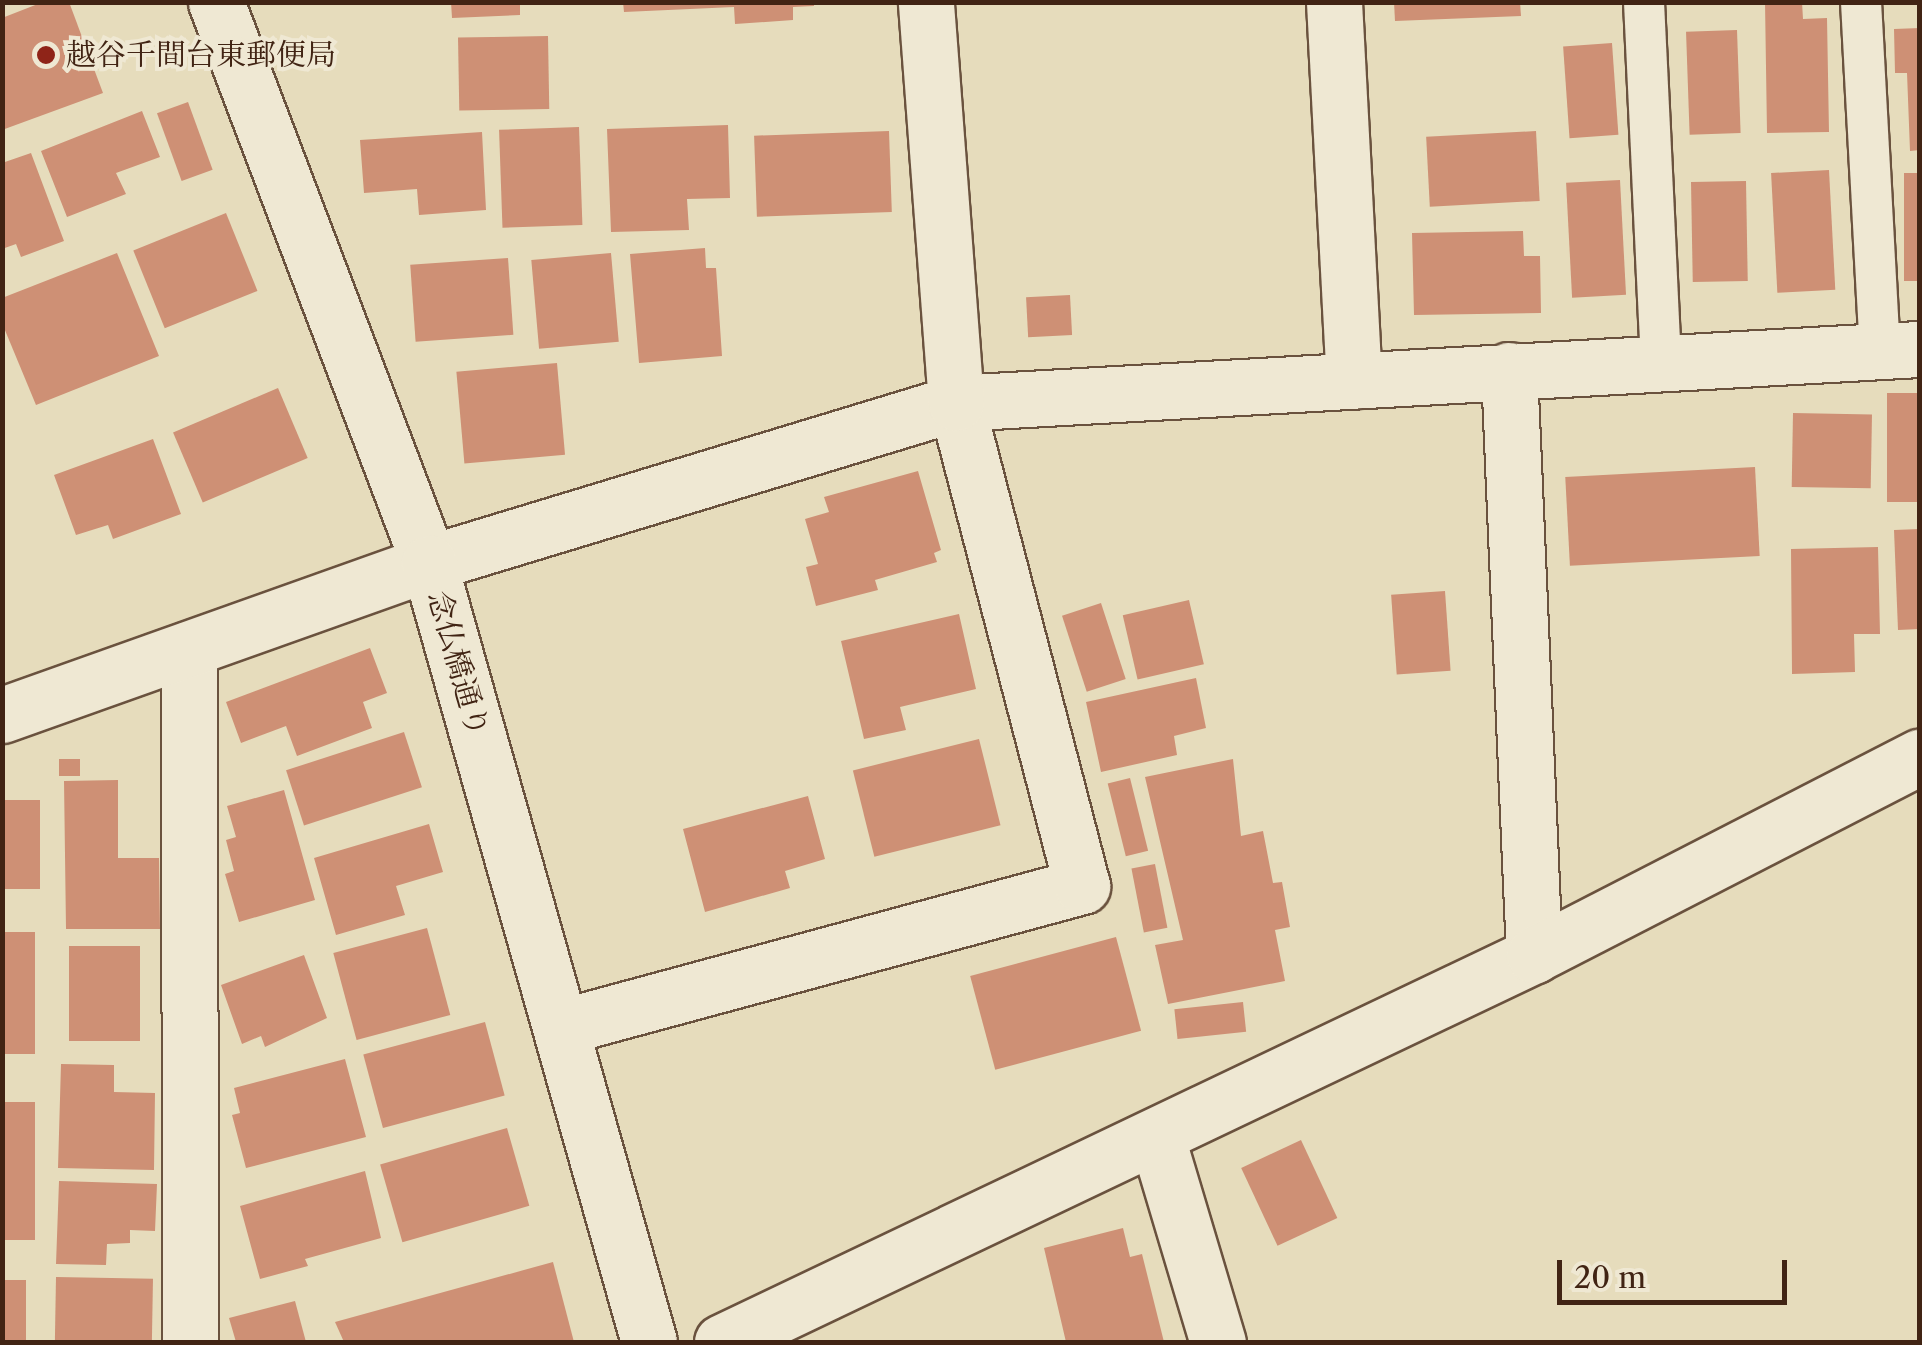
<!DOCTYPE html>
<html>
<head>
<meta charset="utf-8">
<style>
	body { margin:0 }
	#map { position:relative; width:1922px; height:1345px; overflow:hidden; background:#e6dcbc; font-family:"Libre Caslon Text","Noto Serif JP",serif }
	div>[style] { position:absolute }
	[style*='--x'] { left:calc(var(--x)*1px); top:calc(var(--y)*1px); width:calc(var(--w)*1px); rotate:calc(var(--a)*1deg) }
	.building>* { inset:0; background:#ce9075; transform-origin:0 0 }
	.roads { filter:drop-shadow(2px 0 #6a523e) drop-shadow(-2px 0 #6a523e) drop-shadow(0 2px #6a523e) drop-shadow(0 -2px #6a523e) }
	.lane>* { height:40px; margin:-20px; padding:0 20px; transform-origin:20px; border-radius:20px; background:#efe8d3 }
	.street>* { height:55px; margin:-27.5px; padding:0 27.5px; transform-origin:27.5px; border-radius:27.5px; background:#efe8d3 }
	.secondary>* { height:55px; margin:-27.5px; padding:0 27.5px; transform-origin:27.5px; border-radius:27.5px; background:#efe8d3 }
	.dots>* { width:28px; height:28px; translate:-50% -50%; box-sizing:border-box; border:5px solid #efe8d3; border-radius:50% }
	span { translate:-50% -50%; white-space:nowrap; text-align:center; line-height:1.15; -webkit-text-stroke:8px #efe8d3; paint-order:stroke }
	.poi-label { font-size:30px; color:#412414 }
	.left { translate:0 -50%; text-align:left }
	.street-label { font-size:30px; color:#412414 }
	.frame { position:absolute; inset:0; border:5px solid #412414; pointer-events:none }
	.scale { position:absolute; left:1557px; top:1260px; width:230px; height:45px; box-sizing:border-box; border:5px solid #412414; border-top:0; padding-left:12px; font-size:30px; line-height:35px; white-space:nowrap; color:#412414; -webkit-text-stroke:8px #efe8d3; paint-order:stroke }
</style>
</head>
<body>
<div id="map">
	<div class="building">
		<i style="clip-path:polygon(43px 2px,69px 2px,103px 93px,2px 130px,2px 18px)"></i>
		<i style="clip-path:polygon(451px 2px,520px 2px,520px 15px,452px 18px)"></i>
		<i style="clip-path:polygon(623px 2px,814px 2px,814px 6px,793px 7px,793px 20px,735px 24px,734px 7px,624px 12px)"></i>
		<i style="clip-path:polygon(1394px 2px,1520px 2px,1521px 16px,1395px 21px)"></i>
		<i style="clip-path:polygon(1765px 2px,1802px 2px,1803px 19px,1827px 18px,1829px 132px,1767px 133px)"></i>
		<i style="clip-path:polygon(1920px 28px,1920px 150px,1910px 151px,1907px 73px,1895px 73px,1894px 29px)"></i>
		<i style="left:1737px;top:30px;width:103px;height:51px;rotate:88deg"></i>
		<i style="left:548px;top:36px;width:73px;height:90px;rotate:89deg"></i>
		<i style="left:1612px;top:43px;width:92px;height:49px;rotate:86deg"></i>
		<i style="left:188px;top:102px;width:72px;height:33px;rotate:70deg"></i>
		<i style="clip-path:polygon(142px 111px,160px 157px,116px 173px,126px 194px,67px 217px,41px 151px)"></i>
		<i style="clip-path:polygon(728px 125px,730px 198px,687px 199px,689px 230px,611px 232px,607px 129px)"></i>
		<i style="left:579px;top:127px;width:98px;height:80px;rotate:88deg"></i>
		<i style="left:889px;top:131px;width:81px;height:135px;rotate:88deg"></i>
		<i style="left:1536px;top:131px;width:70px;height:110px;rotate:87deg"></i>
		<i style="clip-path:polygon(482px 132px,486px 210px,419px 215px,417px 189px,364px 193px,360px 140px)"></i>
		<i style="clip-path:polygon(31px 153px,64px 241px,21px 257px,16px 244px,2px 249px,2px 163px)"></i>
		<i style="left:1829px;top:170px;width:120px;height:58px;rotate:87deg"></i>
		<i style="left:1904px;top:173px;width:16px;height:108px"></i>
		<i style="left:1620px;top:180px;width:115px;height:54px;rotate:87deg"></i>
		<i style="left:1746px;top:181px;width:100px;height:55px;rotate:89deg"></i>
		<i style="left:226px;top:213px;width:84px;height:100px;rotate:68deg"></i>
		<i style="clip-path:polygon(1523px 231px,1524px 256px,1540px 256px,1541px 313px,1414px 315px,1412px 233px)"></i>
		<i style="clip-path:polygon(705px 248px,706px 268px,716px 268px,722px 356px,639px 363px,630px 254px)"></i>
		<i style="clip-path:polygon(117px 253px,159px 356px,36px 405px,2px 323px,2px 298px)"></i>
		<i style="left:611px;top:253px;width:89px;height:80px;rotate:85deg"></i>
		<i style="left:508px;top:258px;width:77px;height:98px;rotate:86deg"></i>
		<i style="left:1070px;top:295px;width:40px;height:44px;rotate:87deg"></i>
		<i style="left:557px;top:363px;width:92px;height:101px;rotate:85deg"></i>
		<i style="left:278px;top:388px;width:76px;height:114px;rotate:67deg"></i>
		<i style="left:1920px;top:393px;width:109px;height:33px;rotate:90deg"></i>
		<i style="left:1793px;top:413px;width:79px;height:74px;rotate:1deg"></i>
		<i style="clip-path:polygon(153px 439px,181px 514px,113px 539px,108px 525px,76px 535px,54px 475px)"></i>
		<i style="left:1755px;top:467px;width:89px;height:190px;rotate:87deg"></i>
		<i style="clip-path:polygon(918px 471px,941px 550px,934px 553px,937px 562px,875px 580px,878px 590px,816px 606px,806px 567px,818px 564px,805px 519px,829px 512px,824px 497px)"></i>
		<i style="clip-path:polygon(1920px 529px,1920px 629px,1898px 630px,1894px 530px)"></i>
		<i style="clip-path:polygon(1878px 547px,1880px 634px,1854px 634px,1855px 672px,1792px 674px,1791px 549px)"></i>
		<i style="left:1445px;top:591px;width:80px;height:54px;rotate:86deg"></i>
		<i style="left:1189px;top:600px;width:66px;height:68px;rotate:77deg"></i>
		<i style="left:1101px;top:603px;width:80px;height:41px;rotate:72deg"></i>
		<i style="clip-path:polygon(959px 614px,976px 689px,900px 707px,906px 730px,864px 739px,841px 641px)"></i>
		<i style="clip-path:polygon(370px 648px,387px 693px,363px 702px,372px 728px,297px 756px,286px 726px,241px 743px,226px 702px)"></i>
		<i style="clip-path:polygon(1196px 678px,1206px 728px,1174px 736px,1177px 755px,1101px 772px,1086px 702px)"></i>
		<i style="left:404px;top:732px;width:58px;height:124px;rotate:72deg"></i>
		<i style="left:979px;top:739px;width:89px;height:130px;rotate:76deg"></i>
		<i style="left:59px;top:759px;width:21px;height:17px"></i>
		<i style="clip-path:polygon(1233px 759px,1241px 836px,1263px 831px,1273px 883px,1282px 882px,1290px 927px,1275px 930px,1285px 981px,1168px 1004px,1155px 945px,1183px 940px,1145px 777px)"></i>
		<i style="left:1130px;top:778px;width:75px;height:23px;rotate:76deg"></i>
		<i style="clip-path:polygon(118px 780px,118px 858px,159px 858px,160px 929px,66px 929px,64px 781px)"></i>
		<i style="clip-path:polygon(284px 790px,315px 900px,239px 922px,225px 874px,234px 871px,226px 840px,236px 837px,227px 806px)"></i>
		<i style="clip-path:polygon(808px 796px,825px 859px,785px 871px,790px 888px,705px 912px,683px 829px)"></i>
		<i style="left:2px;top:800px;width:38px;height:89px"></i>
		<i style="clip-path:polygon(429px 824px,443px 872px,396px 886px,405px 915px,336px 935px,314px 858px)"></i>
		<i style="left:1155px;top:864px;width:65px;height:24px;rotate:79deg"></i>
		<i style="left:427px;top:928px;width:90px;height:97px;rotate:75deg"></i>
		<i style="left:2px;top:932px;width:33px;height:122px"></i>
		<i style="left:1116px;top:937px;width:97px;height:151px;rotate:75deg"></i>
		<i style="left:69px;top:946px;width:71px;height:95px"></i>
		<i style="clip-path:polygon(304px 955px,327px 1018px,265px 1047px,261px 1036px,242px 1044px,221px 985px)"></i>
		<i style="left:1243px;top:1002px;width:30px;height:69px;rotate:84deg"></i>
		<i style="left:485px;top:1022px;width:76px;height:126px;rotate:75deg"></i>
		<i style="clip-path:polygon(345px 1059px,366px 1137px,246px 1168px,232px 1115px,240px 1113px,234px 1088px)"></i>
		<i style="clip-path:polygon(61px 1064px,114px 1065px,114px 1092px,155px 1093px,154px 1170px,58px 1168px)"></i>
		<i style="left:2px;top:1102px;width:33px;height:138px"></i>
		<i style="left:507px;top:1128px;width:81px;height:132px;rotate:74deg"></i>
		<i style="left:1301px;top:1140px;width:86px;height:66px;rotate:65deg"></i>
		<i style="clip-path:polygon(365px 1171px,381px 1238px,305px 1259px,308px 1266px,260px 1279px,240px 1206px)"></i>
		<i style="clip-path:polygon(59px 1181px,157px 1184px,155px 1231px,130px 1230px,130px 1243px,107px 1244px,106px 1265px,56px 1264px)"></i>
		<i style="clip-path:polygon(1123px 1228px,1130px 1257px,1142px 1254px,1164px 1342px,1066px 1342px,1044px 1248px)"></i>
		<i style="clip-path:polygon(553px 1262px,574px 1342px,344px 1342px,335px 1322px)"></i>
		<i style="left:56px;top:1277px;width:97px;height:65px;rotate:1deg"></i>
		<i style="left:26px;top:1280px;width:62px;height:24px;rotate:90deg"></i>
		<i style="clip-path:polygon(295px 1301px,306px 1342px,236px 1342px,229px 1318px)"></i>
	</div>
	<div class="roads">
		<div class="lane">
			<i style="--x:1644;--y:2;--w:360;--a:87.3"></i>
			<i style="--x:1861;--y:2;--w:349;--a:86.9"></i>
		</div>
		<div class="street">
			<i style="--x:1334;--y:2;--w:379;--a:87"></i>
			<i style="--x:1509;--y:370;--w:586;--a:87.55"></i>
			<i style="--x:189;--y:649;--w:693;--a:89.92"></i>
			<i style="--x:2;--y:715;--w:453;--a:-19.6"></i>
			<i style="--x:429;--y:563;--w:551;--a:-16.89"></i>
			<i style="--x:956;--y:403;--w:966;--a:-3.21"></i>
			<i style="--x:561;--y:1027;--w:540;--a:-15.14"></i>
			<i style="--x:1082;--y:886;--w:499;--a:-104.6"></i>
			<i style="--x:956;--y:403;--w:402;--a:-94.3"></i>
			<i style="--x:1157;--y:1138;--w:213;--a:73.4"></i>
			<i style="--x:722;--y:1342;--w:900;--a:-25.48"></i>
			<i style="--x:1534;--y:955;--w:434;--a:-27.2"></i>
		</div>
		<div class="secondary">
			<i style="--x:216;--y:2;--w:600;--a:69.21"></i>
			<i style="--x:429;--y:563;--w:809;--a:74.23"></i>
		</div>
	</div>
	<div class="dots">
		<i style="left:46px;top:55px;background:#8f2418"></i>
	</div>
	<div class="poi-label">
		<span class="left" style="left:66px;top:55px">越谷千間台東郵便局</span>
	</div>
	<div class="street-label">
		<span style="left:458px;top:664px;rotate:74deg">念仏橋通り</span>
	</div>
	<div class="frame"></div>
	<div class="scale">20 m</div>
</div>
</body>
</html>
